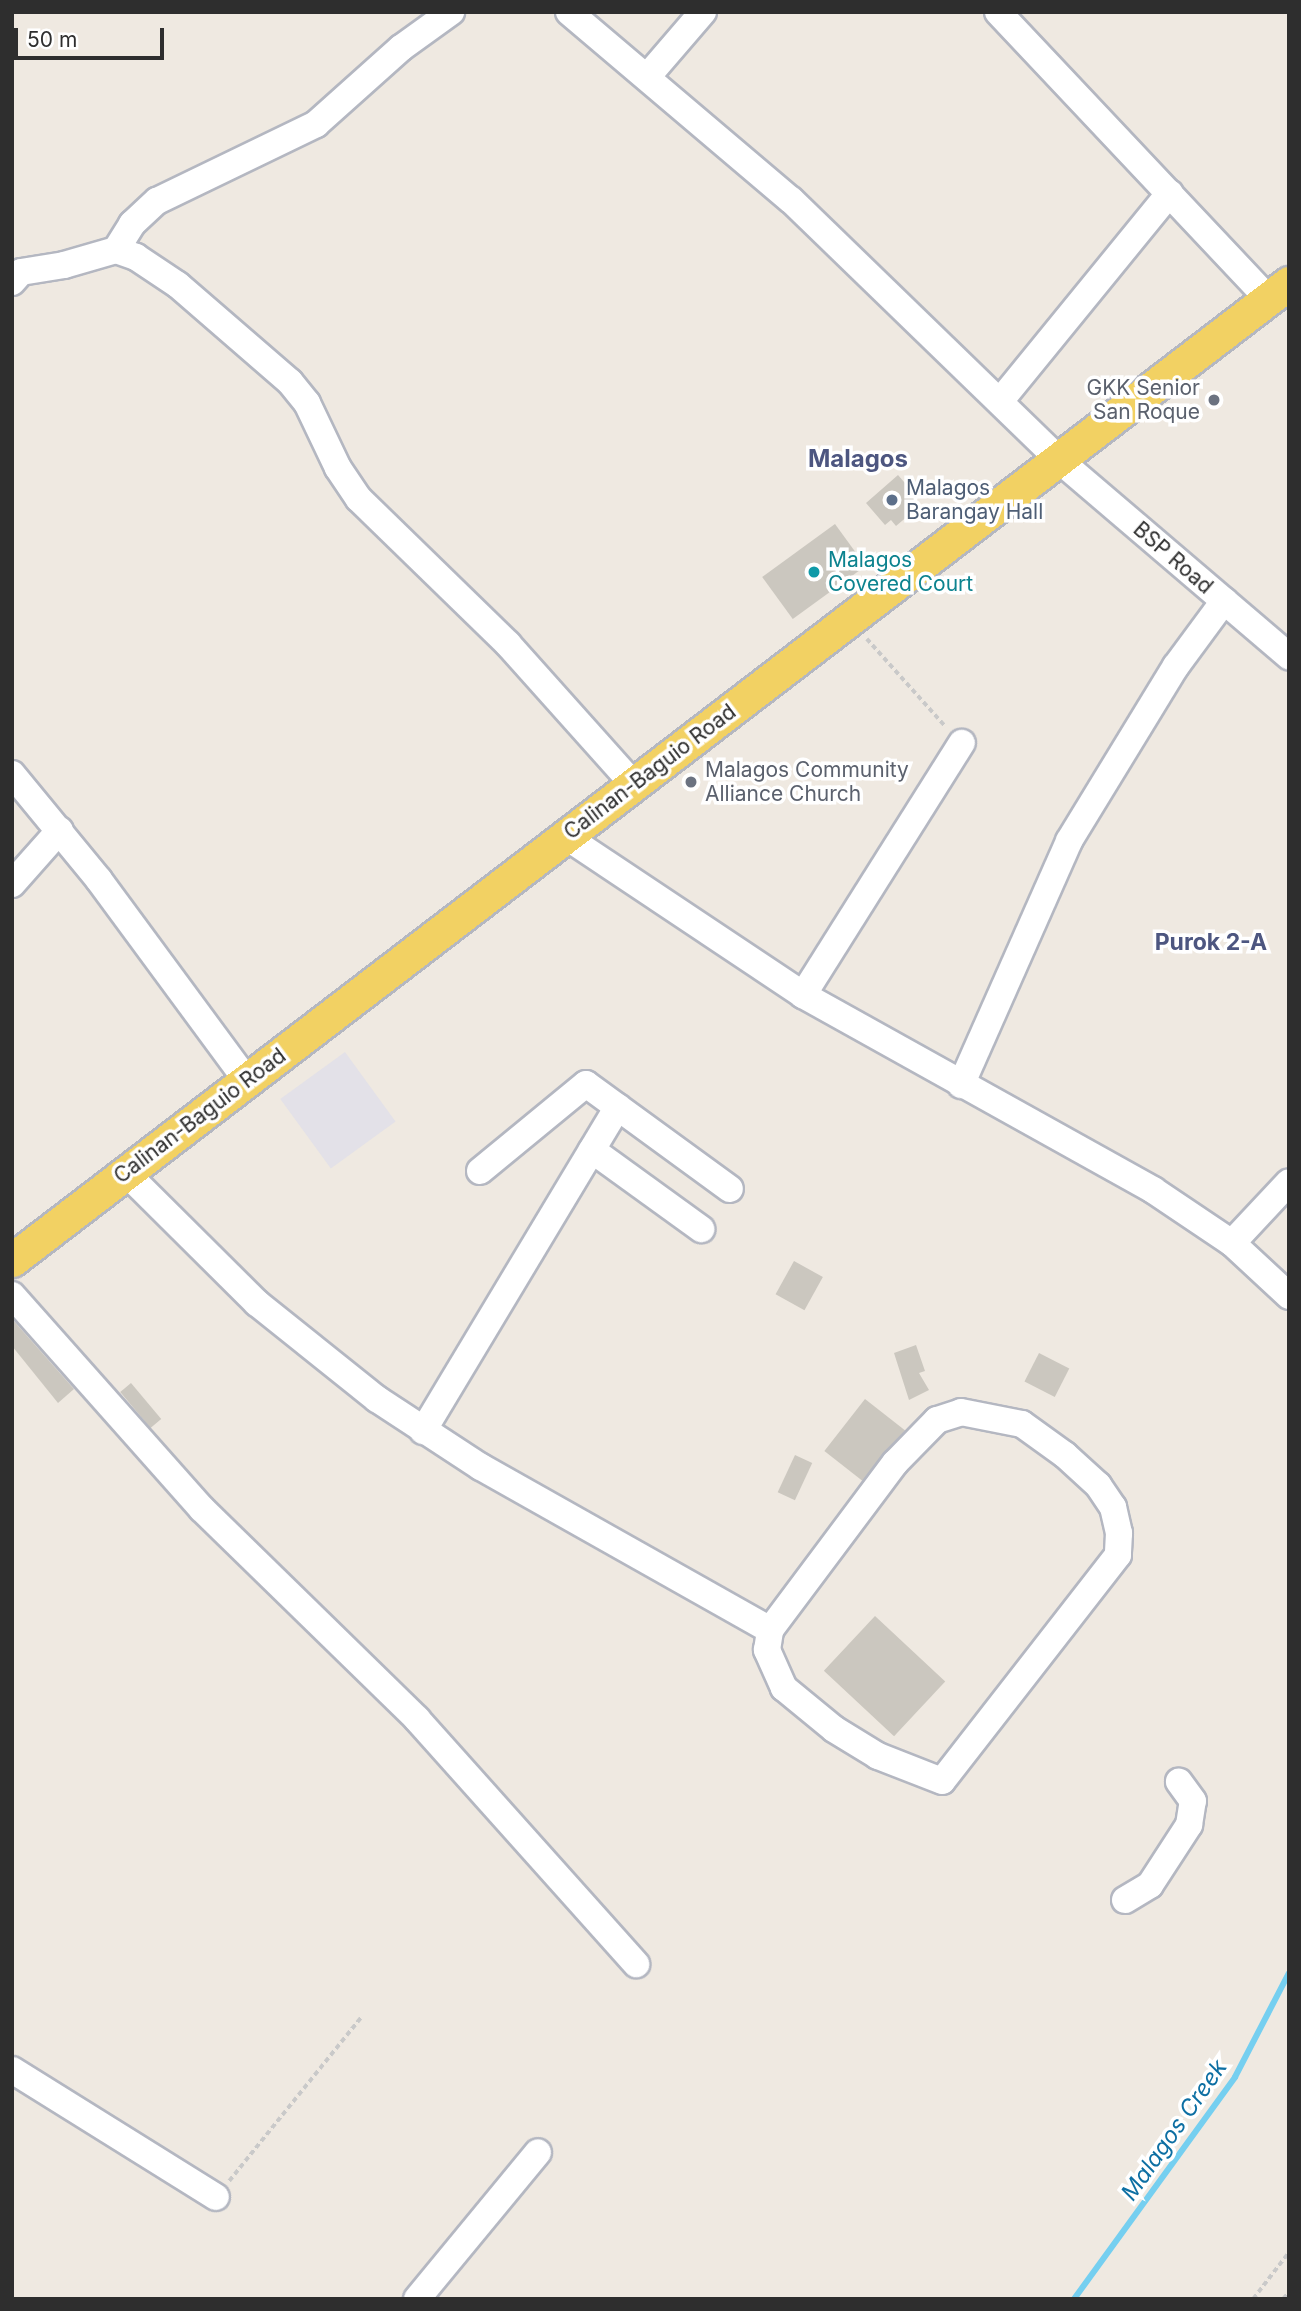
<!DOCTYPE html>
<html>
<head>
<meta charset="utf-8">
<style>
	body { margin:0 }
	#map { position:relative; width:1301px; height:2311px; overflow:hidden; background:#efe9e1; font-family:Inter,sans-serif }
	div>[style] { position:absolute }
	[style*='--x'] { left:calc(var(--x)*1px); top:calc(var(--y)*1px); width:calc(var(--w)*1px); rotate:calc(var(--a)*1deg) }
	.industrial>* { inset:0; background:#e3e1e8; transform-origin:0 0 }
	.stream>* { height:6px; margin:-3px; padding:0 3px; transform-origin:3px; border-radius:3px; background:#75cff0 }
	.building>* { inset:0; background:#cbc7bf; transform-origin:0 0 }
	.path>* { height:3.5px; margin-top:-1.75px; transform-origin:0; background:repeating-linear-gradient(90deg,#c9c9c9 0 5px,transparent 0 8.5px) }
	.roads { filter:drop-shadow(2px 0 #b4b7c1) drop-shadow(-2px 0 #b4b7c1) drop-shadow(0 2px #b4b7c1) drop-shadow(0 -2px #b4b7c1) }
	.minor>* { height:26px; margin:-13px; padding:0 13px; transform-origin:13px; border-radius:13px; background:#fff }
	.major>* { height:33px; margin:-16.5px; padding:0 16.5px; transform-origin:16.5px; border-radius:16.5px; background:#f2d163 }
	.dots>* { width:19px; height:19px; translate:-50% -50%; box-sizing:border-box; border:4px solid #fff; border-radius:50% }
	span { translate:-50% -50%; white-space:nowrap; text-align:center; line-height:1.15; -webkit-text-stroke:7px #fff; paint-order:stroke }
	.worship-label { font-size:21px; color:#5b616d }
	.right { translate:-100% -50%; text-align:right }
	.left { translate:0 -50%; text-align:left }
	.service-label { font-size:21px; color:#4e5e75 }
	.street-label { font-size:21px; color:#2e2e2e }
	.culture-label { font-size:21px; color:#0d838f }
	.neighbourhood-label { font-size:23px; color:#4d5680; font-weight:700 }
	.water-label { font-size:23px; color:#0d6fa3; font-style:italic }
	.quarter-label { font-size:24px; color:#4d5680; font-weight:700 }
	.frame { position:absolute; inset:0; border:14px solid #2e2e2e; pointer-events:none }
	.scale { position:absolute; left:14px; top:28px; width:150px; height:32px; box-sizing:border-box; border:4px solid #2e2e2e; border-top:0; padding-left:9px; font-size:21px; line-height:24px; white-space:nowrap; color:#2e2e2e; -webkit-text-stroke:5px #fff; paint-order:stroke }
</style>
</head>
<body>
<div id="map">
	<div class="industrial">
		<i style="left:345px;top:1052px;width:86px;height:80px;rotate:54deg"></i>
	</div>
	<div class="stream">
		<i style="--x:1074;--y:2299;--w:274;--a:-54"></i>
		<i style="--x:1235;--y:2077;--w:117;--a:-62.6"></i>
	</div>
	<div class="building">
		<i style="clip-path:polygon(898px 475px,917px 497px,909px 504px,915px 510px,896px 526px,891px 520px,885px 525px,866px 503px)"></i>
		<i style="left:835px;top:524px;width:52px;height:90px;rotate:54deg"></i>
		<i style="left:794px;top:1261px;width:33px;height:38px;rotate:29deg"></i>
		<i style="clip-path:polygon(12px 1319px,74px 1389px,58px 1403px,12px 1346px)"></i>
		<i style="clip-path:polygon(916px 1345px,925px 1371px,919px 1373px,929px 1390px,909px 1400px,894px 1353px)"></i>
		<i style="left:1039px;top:1353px;width:34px;height:32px;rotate:27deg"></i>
		<i style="left:131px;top:1383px;width:47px;height:14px;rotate:50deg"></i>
		<i style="left:865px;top:1399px;width:51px;height:66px;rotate:38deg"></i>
		<i style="left:795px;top:1455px;width:19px;height:41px;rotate:25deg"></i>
		<i style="left:875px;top:1616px;width:96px;height:75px;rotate:43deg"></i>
	</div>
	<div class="path">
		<i style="--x:867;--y:639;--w:118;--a:48.1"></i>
		<i style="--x:229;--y:2181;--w:212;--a:-51.1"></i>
		<i style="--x:1253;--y:2299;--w:59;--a:-52.5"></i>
		<i style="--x:1283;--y:2299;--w:9;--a:-49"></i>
	</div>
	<div class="roads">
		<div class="minor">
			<i style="--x:569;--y:12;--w:291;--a:40.3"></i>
			<i style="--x:791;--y:200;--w:372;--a:44.1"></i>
			<i style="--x:1058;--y:459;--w:304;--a:40.5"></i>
			<i style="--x:998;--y:12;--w:394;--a:46.7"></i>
			<i style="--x:647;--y:77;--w:86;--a:-49.3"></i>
			<i style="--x:116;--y:250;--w:31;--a:-58"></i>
			<i style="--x:132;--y:224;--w:34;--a:-43"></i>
			<i style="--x:157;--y:201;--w:177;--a:-25.8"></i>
			<i style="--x:316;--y:124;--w:114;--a:-41.8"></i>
			<i style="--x:401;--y:48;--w:62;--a:-35.8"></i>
			<i style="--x:12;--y:282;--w:13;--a:-48"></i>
			<i style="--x:21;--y:272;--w:44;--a:-9.2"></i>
			<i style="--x:64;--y:265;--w:54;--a:-16.1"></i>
			<i style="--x:116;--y:250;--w:21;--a:19"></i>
			<i style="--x:136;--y:257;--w:50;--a:33.7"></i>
			<i style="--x:178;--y:285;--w:148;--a:40.9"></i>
			<i style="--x:290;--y:382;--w:27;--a:51"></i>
			<i style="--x:307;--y:403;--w:72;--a:64.5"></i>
			<i style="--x:338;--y:468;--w:37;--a:56"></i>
			<i style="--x:359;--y:499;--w:208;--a:44.2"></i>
			<i style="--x:508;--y:644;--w:188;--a:48.2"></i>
			<i style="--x:1001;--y:400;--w:267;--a:-50.8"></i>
			<i style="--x:12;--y:774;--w:137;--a:50.6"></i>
			<i style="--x:99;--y:880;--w:250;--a:53.6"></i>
			<i style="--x:565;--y:836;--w:286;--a:33.7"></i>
			<i style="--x:803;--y:995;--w:401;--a:29.1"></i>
			<i style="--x:1153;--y:1190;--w:95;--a:33.9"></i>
			<i style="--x:1232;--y:1243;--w:78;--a:42.9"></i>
			<i style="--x:12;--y:884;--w:72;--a:-48.4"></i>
			<i style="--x:803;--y:995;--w:298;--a:-57.8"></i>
			<i style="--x:961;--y:1085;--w:267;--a:-66.1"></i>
			<i style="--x:1069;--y:841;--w:205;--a:-58.6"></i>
			<i style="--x:1176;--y:666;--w:81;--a:-53.6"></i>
			<i style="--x:592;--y:1150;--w:135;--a:35.9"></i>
			<i style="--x:480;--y:1171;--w:137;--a:-39.4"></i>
			<i style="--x:586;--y:1084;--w:178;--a:36.1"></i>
			<i style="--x:126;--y:1173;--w:185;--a:44.8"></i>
			<i style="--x:257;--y:1303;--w:154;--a:38.7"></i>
			<i style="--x:377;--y:1399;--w:124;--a:33.2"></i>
			<i style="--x:481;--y:1467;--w:332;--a:29.4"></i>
			<i style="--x:1232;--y:1243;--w:83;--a:-46.9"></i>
			<i style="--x:12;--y:1295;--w:286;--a:48.4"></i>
			<i style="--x:202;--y:1509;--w:301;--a:44.3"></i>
			<i style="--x:417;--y:1719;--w:329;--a:48.2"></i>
			<i style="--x:961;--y:1412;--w:62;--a:11.1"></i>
			<i style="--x:1022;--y:1424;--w:53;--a:35.8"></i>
			<i style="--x:1065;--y:1455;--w:45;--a:42.3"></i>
			<i style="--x:1098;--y:1485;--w:27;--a:56"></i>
			<i style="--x:1113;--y:1507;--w:27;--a:77"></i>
			<i style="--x:1119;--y:1533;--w:22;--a:93"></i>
			<i style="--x:1118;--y:1555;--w:286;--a:127.9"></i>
			<i style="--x:942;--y:1781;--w:69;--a:-158.7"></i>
			<i style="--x:878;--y:1756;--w:52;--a:-148.5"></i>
			<i style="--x:834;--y:1729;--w:65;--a:-140.6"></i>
			<i style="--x:784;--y:1688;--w:42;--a:-114.1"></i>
			<i style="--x:767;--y:1650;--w:20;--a:-81"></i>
			<i style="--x:770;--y:1630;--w:209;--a:-53.2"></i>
			<i style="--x:895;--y:1463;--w:60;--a:-45.7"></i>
			<i style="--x:937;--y:1420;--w:25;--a:-18"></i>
			<i style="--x:423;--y:1431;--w:378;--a:-59"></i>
			<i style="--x:1125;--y:1900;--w:29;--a:-31"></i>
			<i style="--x:1150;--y:1885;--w:72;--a:-57"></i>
			<i style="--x:1189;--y:1825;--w:24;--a:-81"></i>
			<i style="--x:1193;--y:1801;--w:24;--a:-126"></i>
			<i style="--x:12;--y:2070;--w:240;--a:31.9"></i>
			<i style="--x:417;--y:2299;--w:190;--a:-50.5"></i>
		</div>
		<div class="major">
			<i style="--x:12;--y:1260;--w:1608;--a:-37.42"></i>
		</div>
	</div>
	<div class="dots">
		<i style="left:1214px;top:400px;background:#6b7280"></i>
		<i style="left:892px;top:500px;background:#5c6f8a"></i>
		<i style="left:814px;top:572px;background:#0f9aa8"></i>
		<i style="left:691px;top:782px;background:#6b7280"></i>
	</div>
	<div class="worship-label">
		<span class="right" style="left:1200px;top:400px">GKK Senior<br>San Roque</span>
		<span class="left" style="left:705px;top:782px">Malagos Community<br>Alliance Church</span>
	</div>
	<div class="service-label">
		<span class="left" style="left:906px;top:500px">Malagos<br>Barangay Hall</span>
	</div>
	<div class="street-label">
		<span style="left:1173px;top:558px;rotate:41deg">BSP Road</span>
		<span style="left:650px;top:772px;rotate:-37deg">Calinan-Baguio Road</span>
		<span style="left:200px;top:1116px;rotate:-37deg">Calinan-Baguio Road</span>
	</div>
	<div class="culture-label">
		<span class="left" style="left:828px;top:572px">Malagos<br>Covered Court</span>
	</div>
	<div class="neighbourhood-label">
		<span style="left:1211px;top:942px">Purok 2-A</span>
	</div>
	<div class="water-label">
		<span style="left:1174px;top:2130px;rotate:-55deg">Malagos Creek</span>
	</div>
	<div class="quarter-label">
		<span style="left:858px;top:459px">Malagos</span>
	</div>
	<div class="frame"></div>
	<div class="scale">50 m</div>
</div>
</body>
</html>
